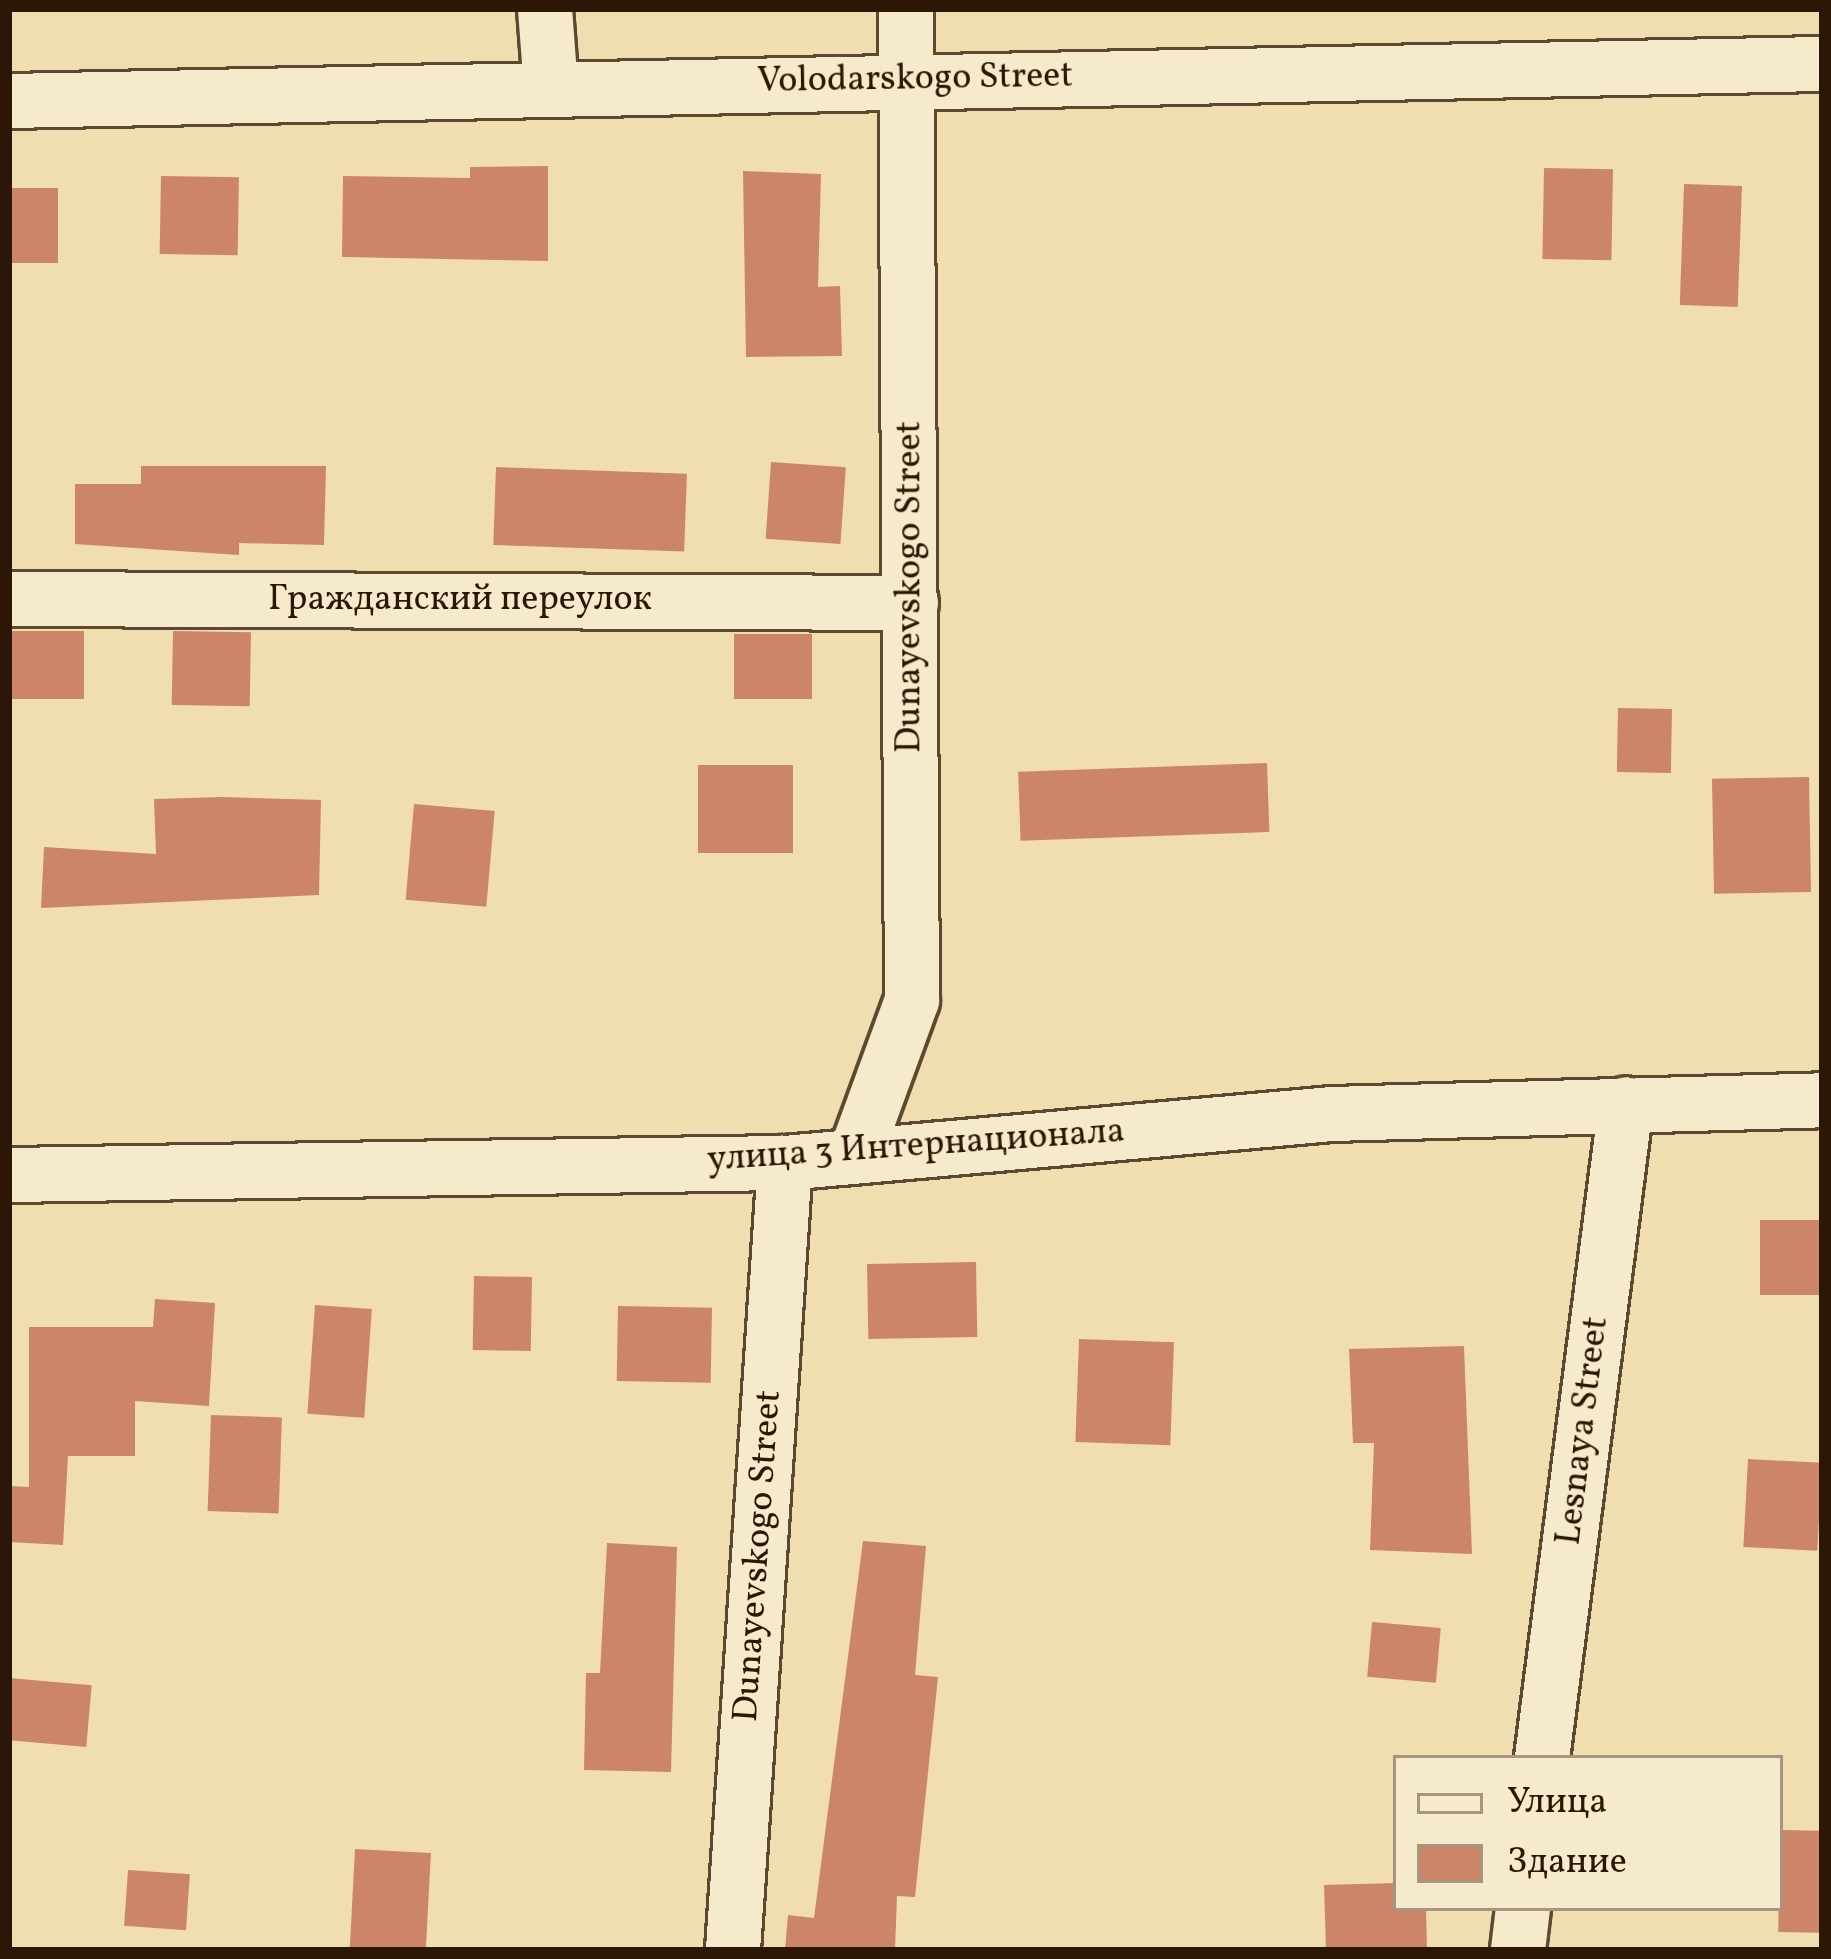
<!DOCTYPE html>
<html>
<head>
<meta charset="utf-8">
<style>
	body { margin:0 }
	#map { position:relative; width:1831px; height:1959px; overflow:hidden; background:#f1deb0; font-family:Vollkorn,serif }
	div>[style] { position:absolute }
	[style*='--x'] { left:calc(var(--x)*1px); top:calc(var(--y)*1px); width:calc(var(--w)*1px); rotate:calc(var(--a)*1deg) }
	.building>* { inset:0; background:#cc8568; transform-origin:0 0 }
	.roads { filter:drop-shadow(3px 0 #5d4930) drop-shadow(-3px 0 #5d4930) drop-shadow(0 3px #5d4930) drop-shadow(0 -3px #5d4930) }
	.minor>* { height:54px; margin:-27px; padding:0 27px; transform-origin:27px; border-radius:27px; background:#f6eacc }
	span { translate:-50% -50%; white-space:nowrap; text-align:center; line-height:1.15; -webkit-text-stroke:9px #f6eacc; paint-order:stroke }
	.street-label { font-size:36px; color:#2c1706 }
	.frame { position:absolute; inset:0; border:12px solid #2c1706; pointer-events:none }
	.legend { position:absolute; left:1393px; top:1755px; width:390px; height:156px; box-sizing:border-box; background:#f6eacc; border:3px solid #a5967d; margin:0; padding:15px 21px; list-style:none; font-size:36px; color:#2c1706 }
	.legend li { display:flex; align-items:center; gap:24px; height:60px }
	.legend b { width:60px; border:3px solid #a5967d }
</style>
</head>
<body>
<div id="map">
	<div class="building">
		<i style="clip-path:polygon(548px 166px,548px 261px,342px 257px,343px 176px,470px 178px,470px 167px)"></i>
		<i style="left:1544px;top:168px;width:69px;height:91px;rotate:1deg"></i>
		<i style="clip-path:polygon(743px 171px,821px 174px,818px 287px,840px 286px,842px 356px,746px 357px)"></i>
		<i style="left:161px;top:176px;width:78px;height:78px;rotate:1deg"></i>
		<i style="left:1684px;top:184px;width:58px;height:121px;rotate:2deg"></i>
		<i style="left:9px;top:188px;width:49px;height:75px"></i>
		<i style="left:771px;top:462px;width:75px;height:77px;rotate:4deg"></i>
		<i style="clip-path:polygon(141px 466px,326px 466px,324px 545px,239px 543px,239px 555px,75px 544px,75px 484px,141px 484px)"></i>
		<i style="left:496px;top:467px;width:191px;height:78px;rotate:2deg"></i>
		<i style="left:9px;top:631px;width:75px;height:68px"></i>
		<i style="left:173px;top:631px;width:78px;height:74px;rotate:1deg"></i>
		<i style="left:734px;top:634px;width:78px;height:65px"></i>
		<i style="left:1618px;top:708px;width:54px;height:64px;rotate:1deg"></i>
		<i style="left:1267px;top:763px;width:69px;height:249px;rotate:88deg"></i>
		<i style="left:698px;top:765px;width:95px;height:88px"></i>
		<i style="left:1809px;top:777px;width:115px;height:97px;rotate:89deg"></i>
		<i style="clip-path:polygon(222px 797px,321px 800px,319px 895px,41px 908px,44px 847px,156px 854px,154px 799px)"></i>
		<i style="left:414px;top:804px;width:81px;height:96px;rotate:5deg"></i>
		<i style="left:1822px;top:1220px;width:75px;height:62px;rotate:90deg"></i>
		<i style="left:976px;top:1262px;width:75px;height:109px;rotate:89deg"></i>
		<i style="left:474px;top:1276px;width:58px;height:74px;rotate:1deg"></i>
		<i style="clip-path:polygon(155px 1299px,215px 1303px,209px 1406px,135px 1401px,135px 1456px,68px 1456px,63px 1545px,9px 1542px,9px 1486px,29px 1487px,29px 1327px,153px 1327px)"></i>
		<i style="left:315px;top:1305px;width:57px;height:109px;rotate:4deg"></i>
		<i style="left:618px;top:1306px;width:94px;height:75px;rotate:1deg"></i>
		<i style="left:1079px;top:1339px;width:95px;height:103px;rotate:2deg"></i>
		<i style="clip-path:polygon(1464px 1346px,1472px 1554px,1370px 1550px,1374px 1443px,1353px 1443px,1349px 1349px)"></i>
		<i style="left:211px;top:1415px;width:71px;height:96px;rotate:2deg"></i>
		<i style="left:1748px;top:1459px;width:74px;height:88px;rotate:3deg"></i>
		<i style="clip-path:polygon(863px 1541px,926px 1546px,915px 1675px,938px 1677px,915px 1897px,897px 1896px,895px 1950px,785px 1950px,788px 1915px,814px 1918px)"></i>
		<i style="clip-path:polygon(607px 1543px,677px 1547px,671px 1772px,584px 1770px,586px 1673px,600px 1673px)"></i>
		<i style="left:1372px;top:1622px;width:69px;height:55px;rotate:5deg"></i>
		<i style="left:9px;top:1678px;width:83px;height:62px;rotate:5deg"></i>
		<i style="left:1780px;top:1830px;width:42px;height:102px;rotate:1deg"></i>
		<i style="left:355px;top:1849px;width:76px;height:101px;rotate:3deg"></i>
		<i style="left:128px;top:1870px;width:62px;height:56px;rotate:4deg"></i>
		<i style="clip-path:polygon(1396px 1883px,1396px 1908px,1426px 1908px,1427px 1950px,1326px 1950px,1324px 1885px)"></i>
	</div>
	<div class="roads">
		<div class="minor">
			<i style="--x:545;--y:9;--w:80;--a:85.7"></i>
			<i style="--x:9;--y:101;--w:1813;--a:-1.17"></i>
			<i style="--x:9;--y:599;--w:902;--a:0.25"></i>
			<i style="--x:855;--y:1156;--w:166;--a:-69.9"></i>
			<i style="--x:912;--y:1000;--w:991;--a:-90.35"></i>
			<i style="--x:9;--y:1175;--w:776;--a:-0.89"></i>
			<i style="--x:785;--y:1163;--w:549;--a:-5.12"></i>
			<i style="--x:1332;--y:1114;--w:490;--a:-1.6"></i>
			<i style="--x:1542;--y:1758;--w:659;--a:-82.68"></i>
			<i style="--x:733;--y:1950;--w:789;--a:-86.22"></i>
			<i style="--x:1518;--y:1950;--w:42;--a:-83.2"></i>
		</div>
	</div>
	<div class="street-label">
		<span style="left:915px;top:80px;rotate:-1deg">Volodarskogo Street</span>
		<span style="left:911px;top:587px;rotate:-90deg">Dunayevskogo Street</span>
		<span style="left:460px;top:601px">Гражданский переулок</span>
		<span style="left:916px;top:1147px;rotate:-4deg">улица 3 Интернационала</span>
		<span style="left:1584px;top:1431px;rotate:-83deg">Lesnaya Street</span>
		<span style="left:759px;top:1556px;rotate:-86deg">Dunayevskogo Street</span>
	</div>
	<div class="frame"></div>
	<ul class="legend">
	<li><b style="height:15px;background:#f6eacc"></b>Улица</li>
	<li><b style="height:33px;background:#cc8568"></b>Здание</li>
	</ul>
</div>
</body>
</html>
